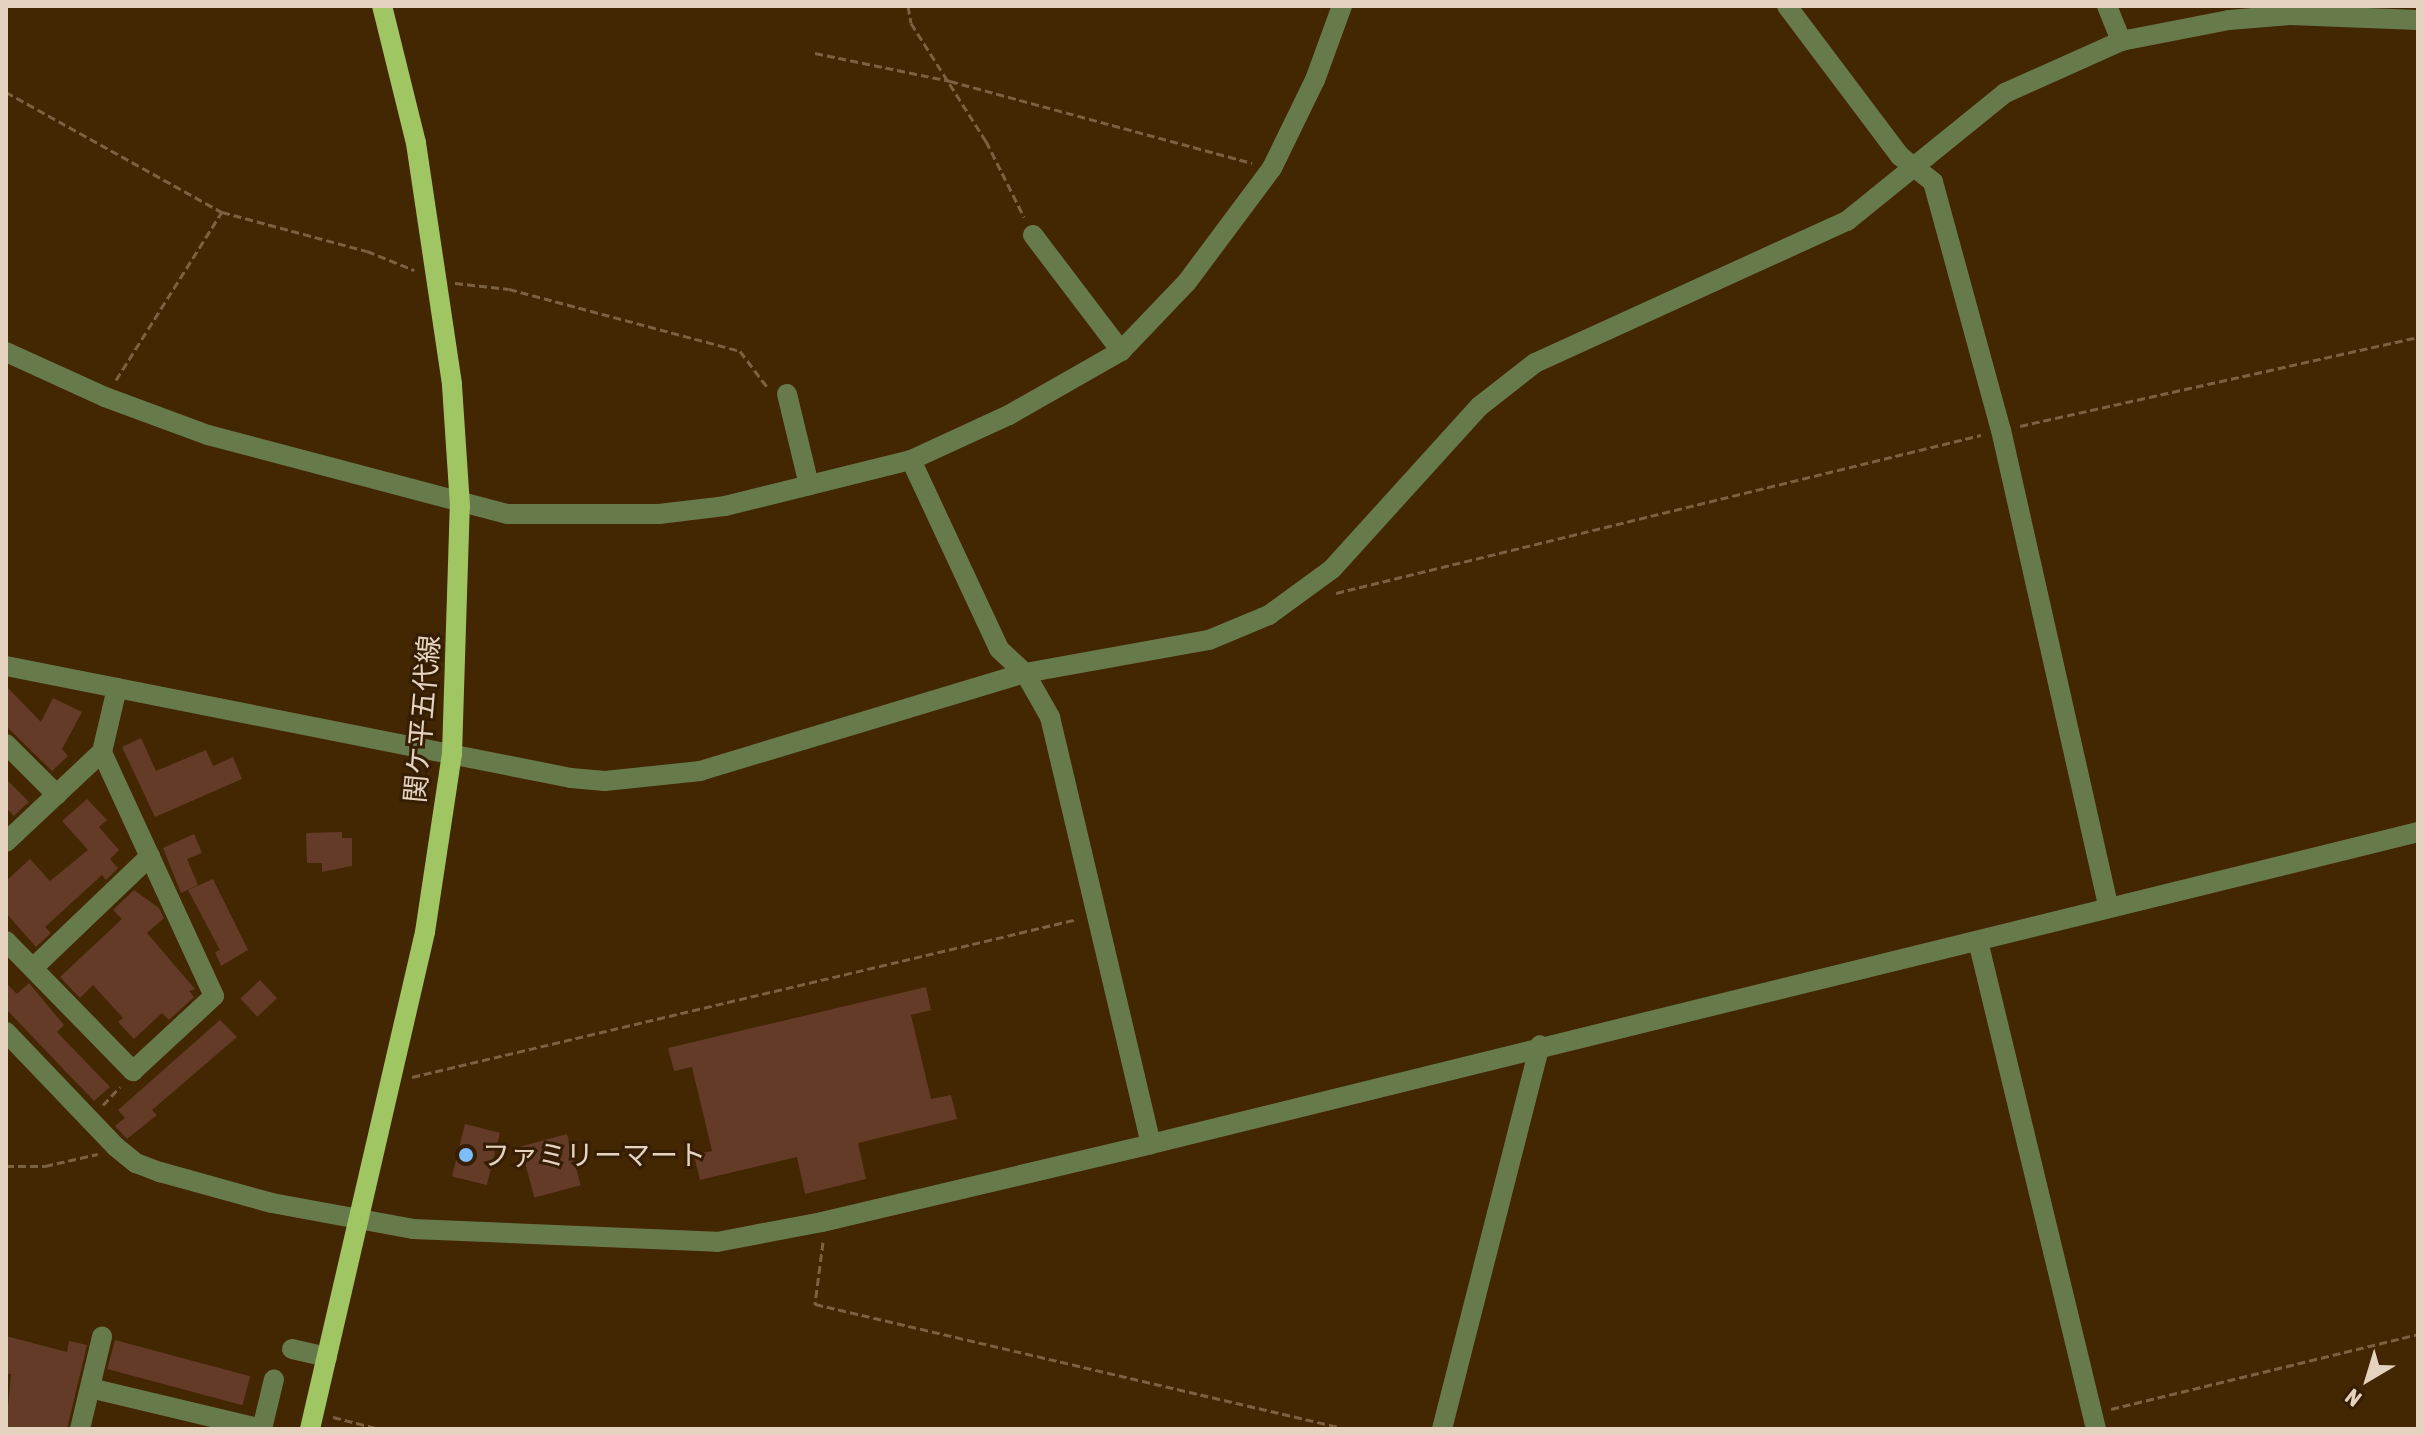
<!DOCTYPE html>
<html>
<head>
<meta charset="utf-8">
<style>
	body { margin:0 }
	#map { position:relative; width:2424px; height:1435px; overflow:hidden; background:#432602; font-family:"Asap Condensed","Noto Sans JP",sans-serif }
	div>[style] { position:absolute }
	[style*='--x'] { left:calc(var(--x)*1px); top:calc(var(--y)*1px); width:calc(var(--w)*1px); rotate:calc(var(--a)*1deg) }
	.building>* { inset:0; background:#633b27; transform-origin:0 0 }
	.path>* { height:3px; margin-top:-1.5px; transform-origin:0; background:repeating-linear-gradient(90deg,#7a6142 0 8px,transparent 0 12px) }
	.minor>* { height:20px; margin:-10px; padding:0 10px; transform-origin:10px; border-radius:10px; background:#677a4c }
	.major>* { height:20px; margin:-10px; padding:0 10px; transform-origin:10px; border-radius:10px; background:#a0c663 }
	.dots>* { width:22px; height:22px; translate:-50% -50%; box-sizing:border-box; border:4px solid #351e04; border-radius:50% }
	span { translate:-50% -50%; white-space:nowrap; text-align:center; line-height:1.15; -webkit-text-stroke:6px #351e04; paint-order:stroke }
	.street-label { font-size:28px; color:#e5d3c0 }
	.poi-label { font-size:28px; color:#e5d3c0 }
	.left { translate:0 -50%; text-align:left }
	.frame { position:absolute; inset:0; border:8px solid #e5d3c0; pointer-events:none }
	.north { position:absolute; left:2328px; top:1339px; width:80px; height:80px; -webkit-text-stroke:6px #351e04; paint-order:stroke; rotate:218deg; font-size:22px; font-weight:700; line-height:32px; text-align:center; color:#e5d3c0 }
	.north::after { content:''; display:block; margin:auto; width:28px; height:36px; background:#e5d3c0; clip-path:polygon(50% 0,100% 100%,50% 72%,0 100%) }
</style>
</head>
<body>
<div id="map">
	<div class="building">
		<i style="clip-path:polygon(6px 686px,41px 722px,53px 698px,82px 712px,62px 749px,68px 756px,52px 771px,6px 726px)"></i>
		<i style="clip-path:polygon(141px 738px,156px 771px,206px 750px,213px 766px,233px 757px,242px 779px,155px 817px,122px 747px)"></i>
		<i style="clip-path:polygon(6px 779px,29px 802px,14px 816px,6px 808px)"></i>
		<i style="clip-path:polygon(87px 799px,107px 820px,99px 827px,119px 850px,110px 859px,118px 868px,106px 880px,102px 875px,45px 927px,51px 933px,36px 947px,6px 913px,6px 881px,30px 859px,50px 881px,88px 850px,62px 821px)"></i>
		<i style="clip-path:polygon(342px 832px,342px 838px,352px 838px,352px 866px,322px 872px,322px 863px,307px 863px,306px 833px)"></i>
		<i style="clip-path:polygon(194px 834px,202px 853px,187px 859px,198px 885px,181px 893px,163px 848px)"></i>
		<i style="clip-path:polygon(213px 879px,248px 950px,221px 966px,215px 952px,220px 950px,188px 890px)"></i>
		<i style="clip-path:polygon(134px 890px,159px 908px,164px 918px,147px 933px,195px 989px,189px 991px,194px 997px,169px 1020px,162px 1013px,134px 1039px,118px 1022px,123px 1018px,93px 985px,80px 998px,60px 977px,122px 919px,113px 910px)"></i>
		<i style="left:260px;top:980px;width:25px;height:27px;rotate:47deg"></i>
		<i style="clip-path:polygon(6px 983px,17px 994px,29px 983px,64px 1025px,57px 1032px,110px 1087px,94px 1101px,6px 1009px)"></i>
		<i style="clip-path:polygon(926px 987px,931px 1010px,911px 1015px,931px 1099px,951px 1095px,957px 1119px,858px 1143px,866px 1179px,805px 1194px,797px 1157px,700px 1180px,694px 1155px,712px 1151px,692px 1067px,674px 1071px,668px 1048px)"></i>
		<i style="clip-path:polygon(220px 1020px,237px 1037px,152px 1110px,157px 1115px,127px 1139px,115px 1126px,125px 1118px,118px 1110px)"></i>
		<i style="left:465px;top:1124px;width:36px;height:54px;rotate:14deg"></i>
		<i style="left:567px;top:1134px;width:53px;height:48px;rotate:75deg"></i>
		<i style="clip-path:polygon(6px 1336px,67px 1352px,69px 1341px,87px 1345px,67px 1429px,6px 1429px,11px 1374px,6px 1373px)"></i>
		<i style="left:115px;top:1340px;width:140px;height:30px;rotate:15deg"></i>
	</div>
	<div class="path">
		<i style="--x:908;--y:6;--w:17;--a:80"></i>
		<i style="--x:911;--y:23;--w:140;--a:57.6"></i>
		<i style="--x:986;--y:141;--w:85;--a:63.4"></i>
		<i style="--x:815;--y:53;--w:138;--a:11.7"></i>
		<i style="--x:950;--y:81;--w:313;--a:15.2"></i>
		<i style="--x:6;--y:92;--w:247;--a:29.1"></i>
		<i style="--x:222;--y:212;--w:150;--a:15.1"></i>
		<i style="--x:367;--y:251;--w:51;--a:22"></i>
		<i style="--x:455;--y:283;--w:54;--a:6.3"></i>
		<i style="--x:509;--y:289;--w:239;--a:15"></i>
		<i style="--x:740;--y:351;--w:46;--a:52.9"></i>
		<i style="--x:116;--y:380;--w:199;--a:-57.8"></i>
		<i style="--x:2020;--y:426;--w:408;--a:-12.6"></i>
		<i style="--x:1336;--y:593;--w:664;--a:-13.76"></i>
		<i style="--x:412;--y:1077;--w:684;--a:-13.35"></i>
		<i style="--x:103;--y:1105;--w:25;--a:-47"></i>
		<i style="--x:6;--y:1166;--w:39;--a:0"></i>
		<i style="--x:45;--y:1166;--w:54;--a:-12.8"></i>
		<i style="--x:823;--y:1242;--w:63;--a:97.4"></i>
		<i style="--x:815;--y:1304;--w:546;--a:13.22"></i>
		<i style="--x:2111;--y:1409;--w:316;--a:-13.7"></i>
		<i style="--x:333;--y:1417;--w:49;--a:14.3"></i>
	</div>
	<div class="minor">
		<i style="--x:1787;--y:6;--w:188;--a:53"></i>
		<i style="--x:1900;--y:156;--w:42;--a:38.2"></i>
		<i style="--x:1933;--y:182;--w:257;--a:74.7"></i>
		<i style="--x:2001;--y:430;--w:487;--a:77.3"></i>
		<i style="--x:2107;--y:6;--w:38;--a:68"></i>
		<i style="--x:1033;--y:235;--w:146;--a:52.8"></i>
		<i style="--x:6;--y:352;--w:109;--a:24.4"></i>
		<i style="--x:105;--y:397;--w:110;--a:20.3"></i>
		<i style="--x:208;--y:435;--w:309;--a:14.8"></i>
		<i style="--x:507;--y:514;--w:152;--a:0"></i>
		<i style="--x:659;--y:514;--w:66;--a:-6.9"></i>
		<i style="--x:725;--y:506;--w:192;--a:-13.9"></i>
		<i style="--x:911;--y:460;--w:108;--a:-24.7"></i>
		<i style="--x:1009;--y:415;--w:129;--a:-29.7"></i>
		<i style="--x:1121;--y:351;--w:95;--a:-46.3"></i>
		<i style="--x:1187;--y:282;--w:142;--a:-53.3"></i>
		<i style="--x:1272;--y:168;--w:98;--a:-64"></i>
		<i style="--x:1315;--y:80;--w:79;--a:-70"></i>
		<i style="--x:787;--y:394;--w:94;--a:76.4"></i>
		<i style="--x:911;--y:460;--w:208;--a:65"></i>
		<i style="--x:999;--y:649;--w:35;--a:43"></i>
		<i style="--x:1025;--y:673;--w:51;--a:60.4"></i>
		<i style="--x:1050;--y:717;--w:439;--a:76.7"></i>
		<i style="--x:6;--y:666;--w:576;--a:11.21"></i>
		<i style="--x:571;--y:778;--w:34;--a:5"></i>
		<i style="--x:605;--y:781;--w:96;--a:-6"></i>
		<i style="--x:700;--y:771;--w:339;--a:-16.8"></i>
		<i style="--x:1025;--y:673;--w:187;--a:-10.2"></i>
		<i style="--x:1209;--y:640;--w:65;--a:-22.6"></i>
		<i style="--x:1269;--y:615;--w:78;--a:-36.1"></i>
		<i style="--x:1332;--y:569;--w:220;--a:-47.8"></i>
		<i style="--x:1480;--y:406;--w:70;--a:-38"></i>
		<i style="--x:1535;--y:363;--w:343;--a:-24.5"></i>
		<i style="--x:1847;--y:221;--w:203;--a:-39"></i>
		<i style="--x:2005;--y:93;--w:127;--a:-24.1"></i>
		<i style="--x:2121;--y:41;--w:110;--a:-11"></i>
		<i style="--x:2229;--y:20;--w:61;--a:-4.7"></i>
		<i style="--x:2290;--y:15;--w:128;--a:2.2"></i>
		<i style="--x:6;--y:744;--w:72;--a:45"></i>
		<i style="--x:6;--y:842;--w:132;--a:-43.2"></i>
		<i style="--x:102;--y:752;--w:66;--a:-76.8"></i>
		<i style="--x:6;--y:941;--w:182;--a:45.7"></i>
		<i style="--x:133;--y:1071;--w:110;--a:-42.8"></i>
		<i style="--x:214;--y:996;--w:268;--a:-114.7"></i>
		<i style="--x:1978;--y:941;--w:502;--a:76.41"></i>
		<i style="--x:33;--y:968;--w:162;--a:-43.7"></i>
		<i style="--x:6;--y:1032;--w:159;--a:46.3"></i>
		<i style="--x:116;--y:1147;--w:26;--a:39"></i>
		<i style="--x:136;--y:1163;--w:26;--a:21"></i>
		<i style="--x:160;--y:1172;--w:116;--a:15.5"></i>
		<i style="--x:272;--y:1203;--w:143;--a:10.4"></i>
		<i style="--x:413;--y:1229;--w:304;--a:2.4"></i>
		<i style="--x:717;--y:1242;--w:107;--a:-10.8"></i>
		<i style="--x:822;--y:1222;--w:338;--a:-13.3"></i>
		<i style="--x:1151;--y:1144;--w:1305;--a:-13.83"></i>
		<i style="--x:292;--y:1349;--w:36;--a:13"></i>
		<i style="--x:90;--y:1388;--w:177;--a:13.4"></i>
		<i style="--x:80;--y:1429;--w:95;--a:-76.6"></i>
		<i style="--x:262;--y:1429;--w:51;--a:-76.5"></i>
		<i style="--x:1442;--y:1429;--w:396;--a:-75.7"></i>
	</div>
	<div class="major">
		<i style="--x:310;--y:1429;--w:510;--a:-76.97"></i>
		<i style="--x:425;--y:932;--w:180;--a:-81.4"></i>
		<i style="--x:452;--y:754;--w:248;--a:-88.2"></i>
		<i style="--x:460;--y:506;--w:122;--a:-93.8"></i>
		<i style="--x:452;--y:384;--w:244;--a:-98.5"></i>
		<i style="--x:416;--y:143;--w:141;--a:-103.9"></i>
	</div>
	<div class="dots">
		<i style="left:466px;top:1155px;background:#7cbef9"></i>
	</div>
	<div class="street-label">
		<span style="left:422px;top:719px;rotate:-85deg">関ケ平五代線</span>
	</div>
	<div class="poi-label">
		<span class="left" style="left:482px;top:1155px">ファミリーマート</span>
	</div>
	<div class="frame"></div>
	<div class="north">N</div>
</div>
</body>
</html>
